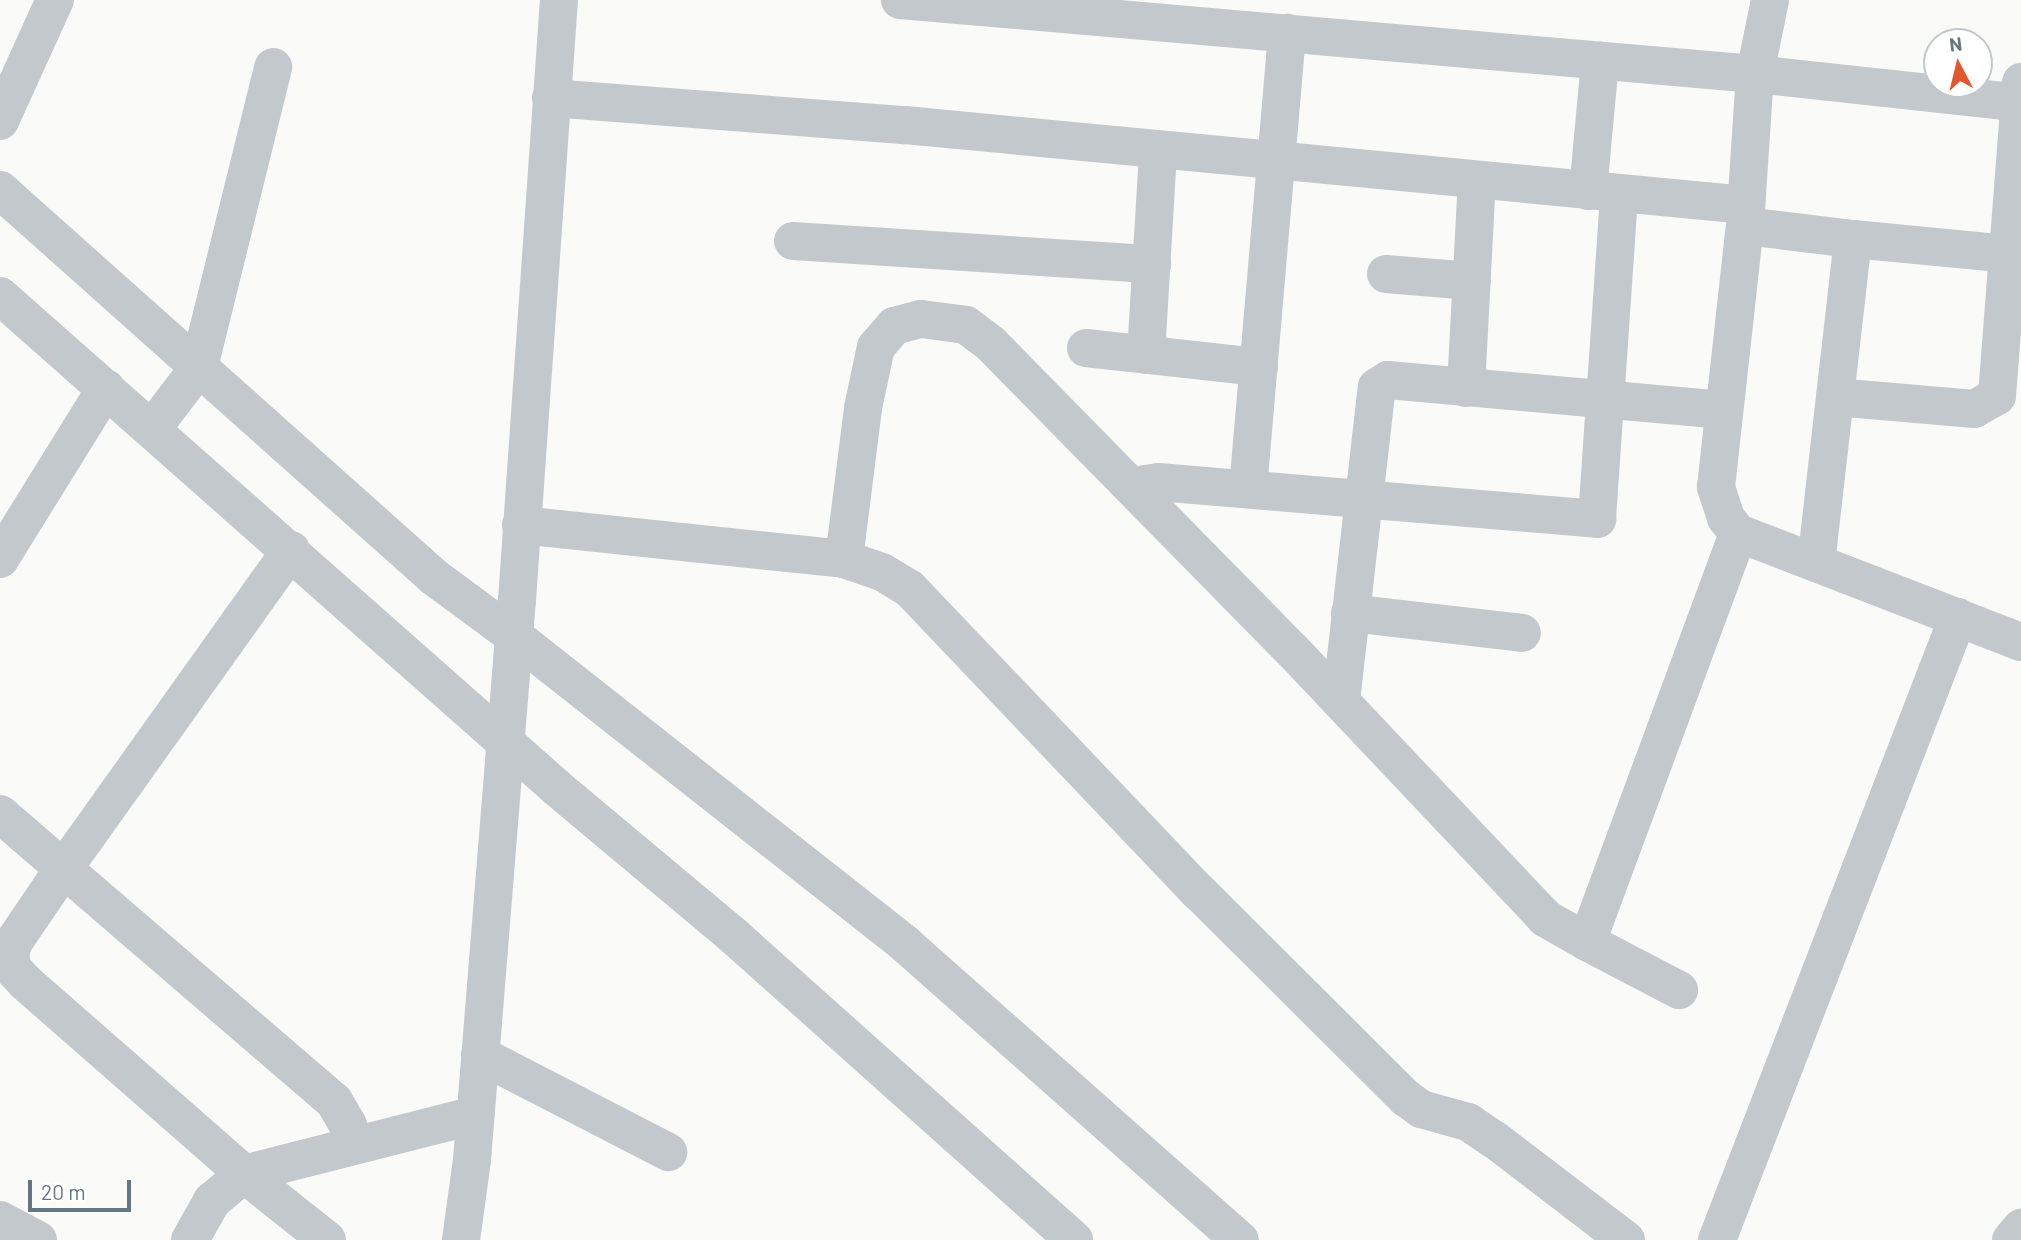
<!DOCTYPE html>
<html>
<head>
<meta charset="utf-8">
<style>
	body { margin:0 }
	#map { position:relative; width:2021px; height:1240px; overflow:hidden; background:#fafaf8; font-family:Barlow,sans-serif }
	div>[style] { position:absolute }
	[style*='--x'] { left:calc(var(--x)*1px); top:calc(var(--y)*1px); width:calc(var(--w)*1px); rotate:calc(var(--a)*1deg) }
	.minor>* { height:38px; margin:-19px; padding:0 19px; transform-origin:19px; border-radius:19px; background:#c3c8cc }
	.tertiary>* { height:38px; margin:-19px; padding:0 19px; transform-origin:19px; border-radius:19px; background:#c3c8cc }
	span { translate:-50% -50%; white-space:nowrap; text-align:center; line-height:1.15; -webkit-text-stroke:7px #fff; paint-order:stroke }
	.north { position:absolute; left:1923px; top:28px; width:70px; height:70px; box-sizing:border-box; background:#fff; border:2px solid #c1c8cd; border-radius:50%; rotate:353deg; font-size:19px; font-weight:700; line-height:28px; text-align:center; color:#657683 }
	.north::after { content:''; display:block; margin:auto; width:24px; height:32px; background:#e4572e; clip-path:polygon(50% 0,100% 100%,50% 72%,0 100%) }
	.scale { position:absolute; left:28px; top:1180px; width:103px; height:32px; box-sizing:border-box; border:4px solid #657683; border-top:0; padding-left:9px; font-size:21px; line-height:24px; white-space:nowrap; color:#657683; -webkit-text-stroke:5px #fff; paint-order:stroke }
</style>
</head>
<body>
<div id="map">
	<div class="minor">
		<i style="--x:900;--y:0;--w:858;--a:4.95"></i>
		<i style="--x:1755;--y:74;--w:268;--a:6.2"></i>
		<i style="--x:1770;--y:0;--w:76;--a:101.5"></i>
		<i style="--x:1755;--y:74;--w:152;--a:93.8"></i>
		<i style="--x:1745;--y:226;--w:109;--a:6.9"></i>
		<i style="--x:1853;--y:239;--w:325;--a:96.5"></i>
		<i style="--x:551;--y:98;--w:355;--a:4.4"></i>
		<i style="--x:905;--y:125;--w:845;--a:5.43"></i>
		<i style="--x:0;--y:121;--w:133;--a:-65.6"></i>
		<i style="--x:0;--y:190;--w:581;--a:41.72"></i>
		<i style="--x:434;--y:577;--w:99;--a:36.4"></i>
		<i style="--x:1588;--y:191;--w:131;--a:-84.7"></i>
		<i style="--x:1853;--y:239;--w:158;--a:5.5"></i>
		<i style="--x:793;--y:241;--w:360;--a:3.7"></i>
		<i style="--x:1386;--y:274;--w:86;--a:4.7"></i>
		<i style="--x:0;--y:296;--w:743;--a:41.45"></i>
		<i style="--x:557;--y:788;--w:232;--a:39.9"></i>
		<i style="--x:735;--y:937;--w:455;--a:41.8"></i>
		<i style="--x:1086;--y:348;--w:174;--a:6.3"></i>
		<i style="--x:1146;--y:355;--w:205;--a:-86.6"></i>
		<i style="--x:1466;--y:388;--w:207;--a:-87"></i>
		<i style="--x:1835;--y:397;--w:140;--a:4.9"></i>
		<i style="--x:1974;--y:409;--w:26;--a:-29"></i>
		<i style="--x:1997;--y:396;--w:315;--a:-85.6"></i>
		<i style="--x:152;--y:429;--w:78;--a:-52.8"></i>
		<i style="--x:199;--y:367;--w:309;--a:-76.1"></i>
		<i style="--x:1131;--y:486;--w:27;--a:-8"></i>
		<i style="--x:1158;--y:482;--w:441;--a:4.8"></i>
		<i style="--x:1597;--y:519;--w:326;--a:-86.1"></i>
		<i style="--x:1248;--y:489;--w:458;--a:-85.1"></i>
		<i style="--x:521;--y:525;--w:325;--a:6"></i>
		<i style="--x:844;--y:559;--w:40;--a:18.9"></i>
		<i style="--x:882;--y:572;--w:31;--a:31"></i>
		<i style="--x:909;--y:588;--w:420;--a:46.4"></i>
		<i style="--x:1199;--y:892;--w:292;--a:44.9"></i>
		<i style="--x:1406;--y:1098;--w:19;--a:36"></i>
		<i style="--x:1421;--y:1109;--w:49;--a:15.5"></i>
		<i style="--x:1468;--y:1122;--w:32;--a:34"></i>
		<i style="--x:1495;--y:1140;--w:165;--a:37.4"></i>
		<i style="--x:1738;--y:533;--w:19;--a:-129"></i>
		<i style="--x:1726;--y:518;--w:33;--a:-108"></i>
		<i style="--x:1716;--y:487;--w:263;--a:-83.7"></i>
		<i style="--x:291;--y:550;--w:391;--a:125.5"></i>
		<i style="--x:64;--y:868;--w:91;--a:124.2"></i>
		<i style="--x:13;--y:943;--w:13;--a:103"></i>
		<i style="--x:10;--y:956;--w:13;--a:77"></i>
		<i style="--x:13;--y:969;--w:18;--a:47"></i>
		<i style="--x:25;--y:982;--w:291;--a:41.2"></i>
		<i style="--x:244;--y:1174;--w:106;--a:38.5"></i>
		<i style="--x:0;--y:559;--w:201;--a:-58.2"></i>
		<i style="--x:844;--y:559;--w:152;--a:-82.8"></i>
		<i style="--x:863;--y:408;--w:62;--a:-78"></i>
		<i style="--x:876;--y:347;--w:28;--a:-49"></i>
		<i style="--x:894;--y:326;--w:28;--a:-15"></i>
		<i style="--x:921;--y:319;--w:45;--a:7.6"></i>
		<i style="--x:966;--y:325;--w:31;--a:37"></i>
		<i style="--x:991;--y:344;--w:429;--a:45.5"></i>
		<i style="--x:1292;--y:650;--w:369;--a:46.6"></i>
		<i style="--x:1545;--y:918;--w:48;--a:29.7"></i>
		<i style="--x:1587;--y:942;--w:436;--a:-69.7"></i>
		<i style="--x:1738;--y:533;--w:303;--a:21.1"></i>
		<i style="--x:1350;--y:613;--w:173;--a:6.6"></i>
		<i style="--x:1341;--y:701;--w:316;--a:-83.5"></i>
		<i style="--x:1377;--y:387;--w:13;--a:-32"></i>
		<i style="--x:1388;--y:380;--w:337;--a:5.1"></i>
		<i style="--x:0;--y:814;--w:440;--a:40.7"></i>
		<i style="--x:334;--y:1101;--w:28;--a:60"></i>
		<i style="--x:348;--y:1125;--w:21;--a:79"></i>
		<i style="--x:1587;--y:942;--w:104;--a:27.6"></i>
		<i style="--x:480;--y:1055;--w:212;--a:27.3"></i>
		<i style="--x:0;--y:1220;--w:43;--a:27.8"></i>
		<i style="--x:190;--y:1240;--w:45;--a:-60.6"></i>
		<i style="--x:212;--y:1201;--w:42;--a:-40.2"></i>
		<i style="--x:244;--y:1174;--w:239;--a:-14.3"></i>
		<i style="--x:1717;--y:1240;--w:668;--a:-68.85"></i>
		<i style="--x:2011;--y:1240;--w:16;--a:-50"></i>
	</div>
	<div class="tertiary">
		<i style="--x:514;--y:636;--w:498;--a:38.2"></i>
		<i style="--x:905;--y:944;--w:447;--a:41.5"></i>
		<i style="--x:461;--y:1240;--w:81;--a:-82.2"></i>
		<i style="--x:472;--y:1160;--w:562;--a:-85.41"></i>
		<i style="--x:517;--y:600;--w:601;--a:-86"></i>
	</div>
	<div class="north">N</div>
	<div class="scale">20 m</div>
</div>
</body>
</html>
